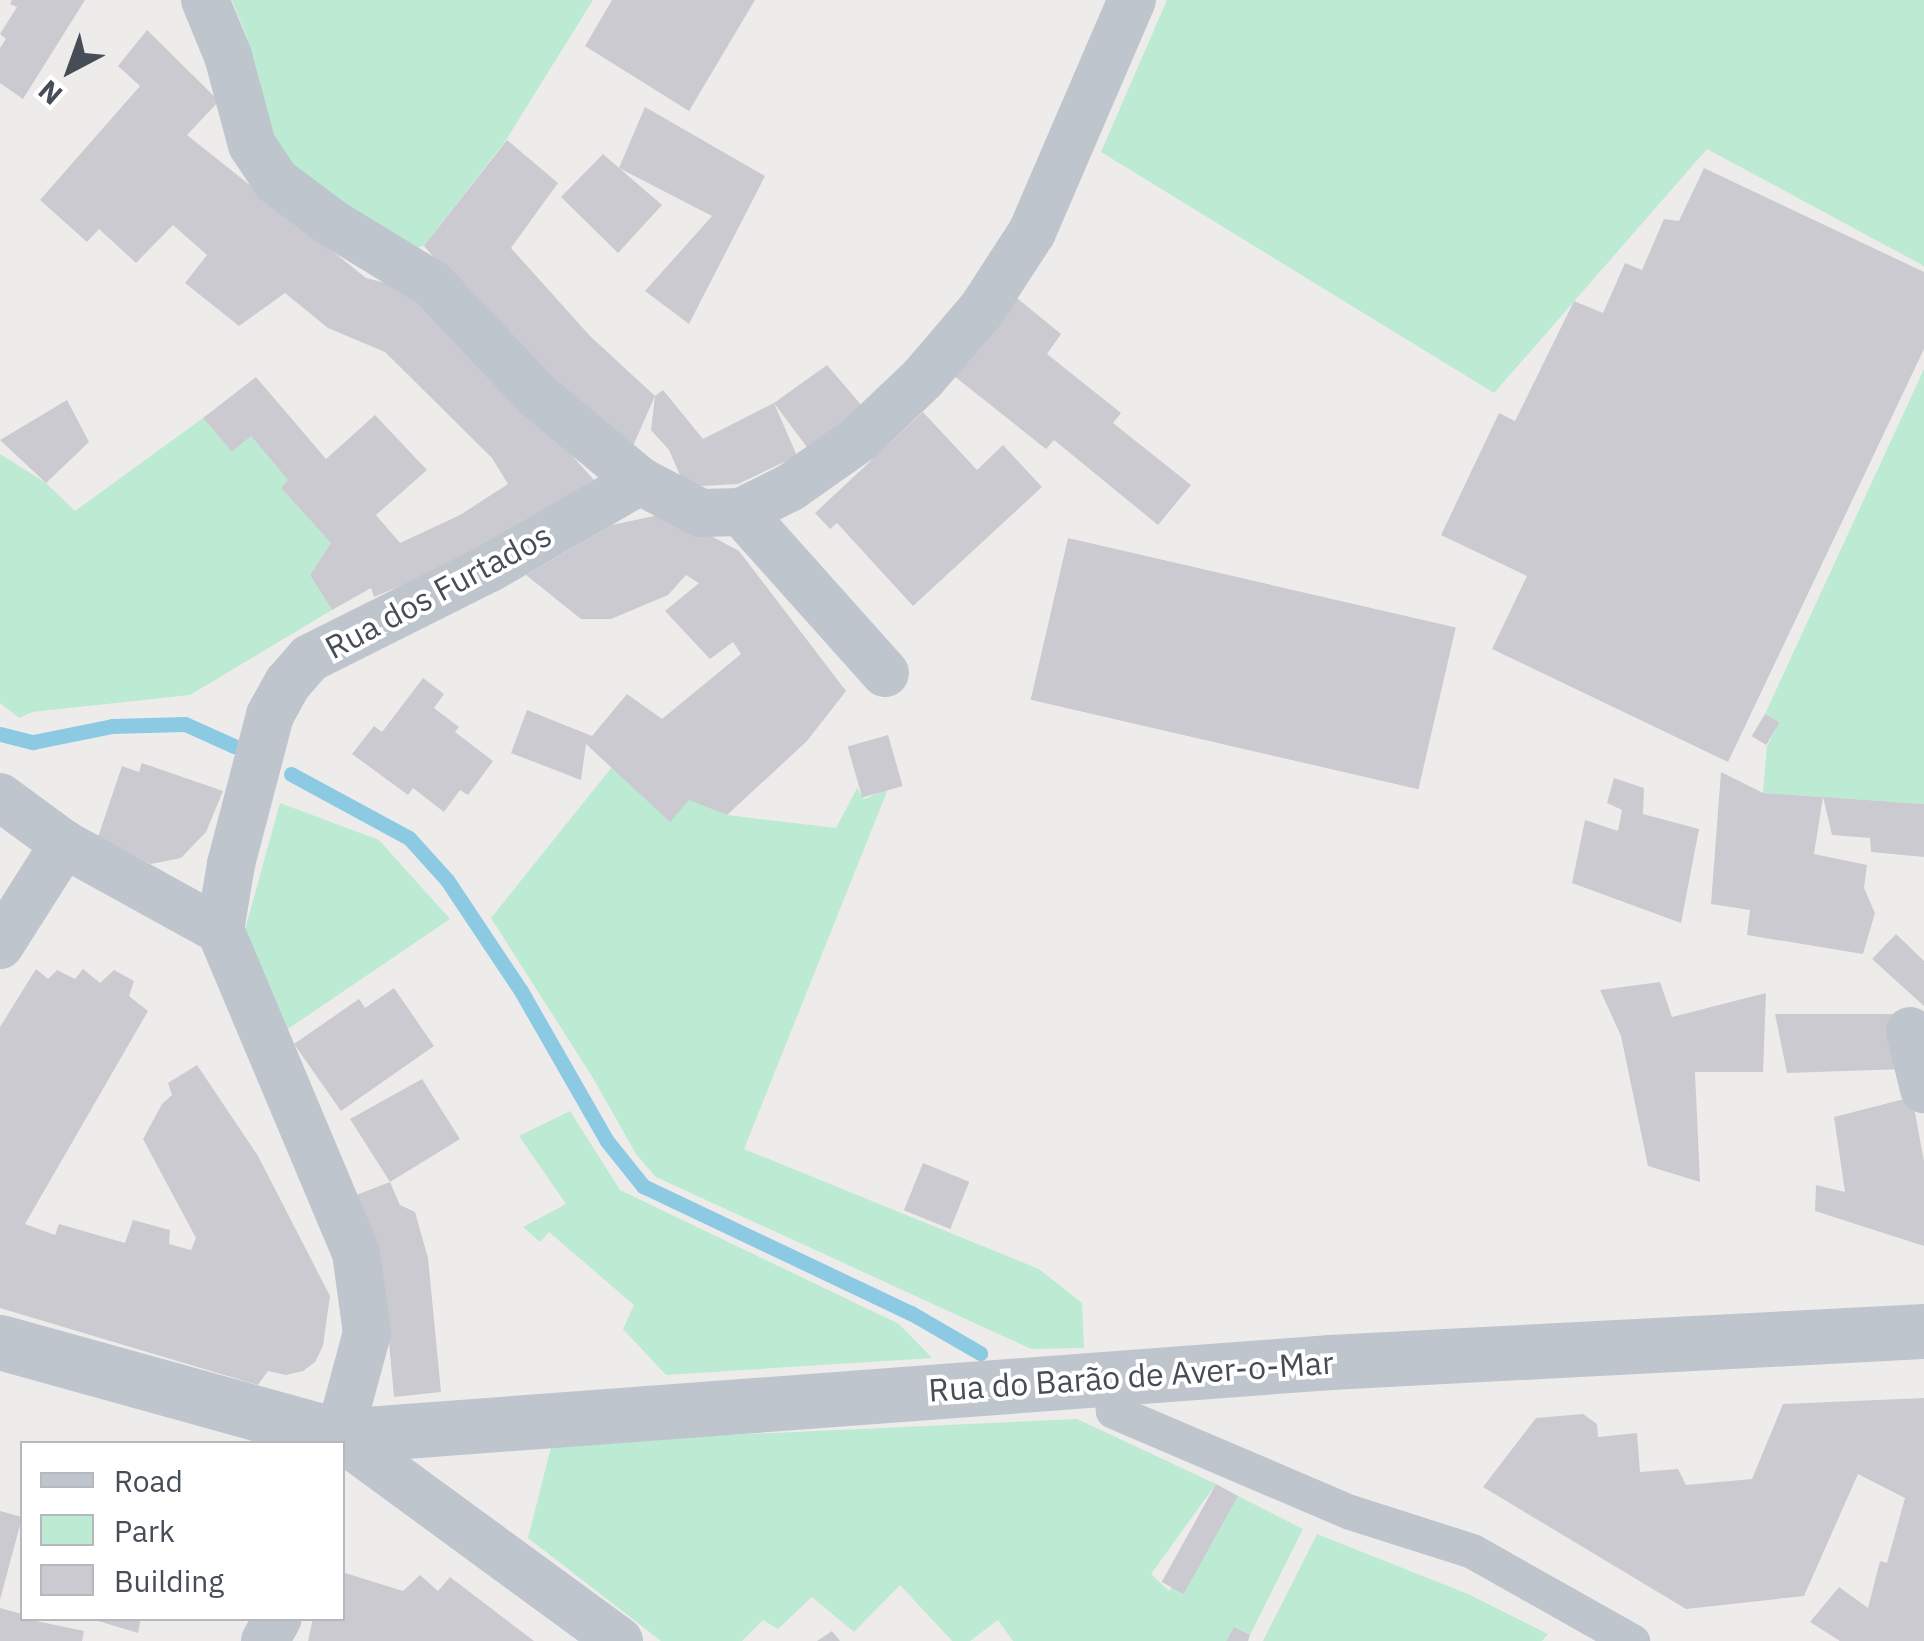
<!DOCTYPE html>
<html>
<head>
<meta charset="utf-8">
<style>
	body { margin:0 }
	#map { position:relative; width:1924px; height:1641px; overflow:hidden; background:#eeeceb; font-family:"IBM Plex Sans",sans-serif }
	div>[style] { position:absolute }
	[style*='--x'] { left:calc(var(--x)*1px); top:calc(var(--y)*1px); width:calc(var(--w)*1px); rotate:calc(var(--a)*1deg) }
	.green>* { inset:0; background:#bcead2 }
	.stream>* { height:15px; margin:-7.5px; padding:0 7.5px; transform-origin:7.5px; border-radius:7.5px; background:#8ccae4 }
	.building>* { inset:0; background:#cacad0; transform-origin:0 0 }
	.pedestrian>* { height:35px; margin:-17.5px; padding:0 17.5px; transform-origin:17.5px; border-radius:17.5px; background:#bec5cd }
	.minor>* { height:48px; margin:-24px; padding:0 24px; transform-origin:24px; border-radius:24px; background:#bec5cd }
	.tertiary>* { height:55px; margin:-27.5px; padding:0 27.5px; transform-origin:27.5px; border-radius:27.5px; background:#bec5cd }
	span { translate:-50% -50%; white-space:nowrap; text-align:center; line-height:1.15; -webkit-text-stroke:8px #fff; paint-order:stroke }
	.street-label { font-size:32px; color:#464d57 }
	.legend { position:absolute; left:20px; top:1441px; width:325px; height:180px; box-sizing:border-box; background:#fff; border:2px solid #b5b8bc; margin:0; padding:12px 18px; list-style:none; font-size:30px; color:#464d57 }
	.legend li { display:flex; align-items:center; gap:20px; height:50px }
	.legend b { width:50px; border:2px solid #b5b8bc }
	.north { position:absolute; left:20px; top:20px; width:100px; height:100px; -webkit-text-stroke:8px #fff; paint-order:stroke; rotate:221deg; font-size:28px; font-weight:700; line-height:40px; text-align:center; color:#464d57 }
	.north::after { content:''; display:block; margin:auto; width:35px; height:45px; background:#464d57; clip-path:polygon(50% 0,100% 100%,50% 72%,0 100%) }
</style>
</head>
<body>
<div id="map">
	<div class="green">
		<i style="clip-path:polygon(232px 0,593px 0,506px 140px,424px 246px,413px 248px,337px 204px,275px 149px,246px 35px)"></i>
		<i style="clip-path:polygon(1167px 0,1924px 0,1924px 266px,1707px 149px,1494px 393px,1101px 152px)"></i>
		<i style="clip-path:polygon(1924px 369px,1924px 804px,1763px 793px,1767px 746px,1779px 723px,1765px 714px)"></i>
		<i style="clip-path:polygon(203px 418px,232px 452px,251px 436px,288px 480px,281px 488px,331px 543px,310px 575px,332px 610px,190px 695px,32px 712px,19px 718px,0 703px,0 454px,46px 483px,75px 511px)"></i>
		<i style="clip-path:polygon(612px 767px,727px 815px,836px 828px,857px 788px,864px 799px,888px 789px,744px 1149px,1039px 1269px,1082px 1303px,1084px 1348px,1031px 1349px,656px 1177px,636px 1154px,593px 1078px,491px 918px)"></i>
		<i style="clip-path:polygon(280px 803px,379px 840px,450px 919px,279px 1035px,241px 944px)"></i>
		<i style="clip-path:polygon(570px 1111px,620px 1190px,899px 1324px,932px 1358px,666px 1375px,623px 1329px,634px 1305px,549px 1232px,540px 1242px,523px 1227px,566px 1204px,519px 1136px)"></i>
		<i style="clip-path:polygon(1077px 1419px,1216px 1484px,1151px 1574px,1169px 1591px,1238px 1496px,1303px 1529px,1250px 1635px,1234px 1627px,1226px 1641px,1013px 1641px,998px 1620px,970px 1641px,952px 1641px,900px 1585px,854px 1632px,812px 1597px,778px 1629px,763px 1620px,742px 1641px,661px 1641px,528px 1538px,552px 1443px)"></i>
		<i style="clip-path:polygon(1317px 1534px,1468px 1594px,1548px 1634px,1542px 1641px,1263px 1641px)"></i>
	</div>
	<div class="stream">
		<i style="--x:0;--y:734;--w:34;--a:14"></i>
		<i style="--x:33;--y:742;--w:81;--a:-11.4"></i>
		<i style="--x:112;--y:726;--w:73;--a:-1.6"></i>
		<i style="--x:185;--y:724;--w:54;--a:24.2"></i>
		<i style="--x:291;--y:774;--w:134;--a:28.5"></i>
		<i style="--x:409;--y:838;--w:57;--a:47.9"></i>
		<i style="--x:447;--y:880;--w:133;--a:56.3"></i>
		<i style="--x:521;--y:991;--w:173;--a:60.2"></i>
		<i style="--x:607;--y:1141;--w:58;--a:51.3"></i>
		<i style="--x:643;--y:1186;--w:297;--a:25.4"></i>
		<i style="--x:911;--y:1313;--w:80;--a:30.1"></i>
	</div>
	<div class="building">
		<i style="clip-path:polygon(12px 0,85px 0,23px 99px,0 83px,0 48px,6px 39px,0 34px,17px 7px,10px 4px)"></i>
		<i style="clip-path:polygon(612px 0,755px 0,689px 111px,585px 46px)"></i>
		<i style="clip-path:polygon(147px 30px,219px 101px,187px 135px,366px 278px,401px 287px,539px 419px,594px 480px,482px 552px,374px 597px,371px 588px,332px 610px,310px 575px,331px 543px,281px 488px,288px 480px,251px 436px,232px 452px,203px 418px,256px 377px,326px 459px,375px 415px,427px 470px,376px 515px,400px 543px,460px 515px,508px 484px,492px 458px,385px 352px,328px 328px,285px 293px,239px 326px,185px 283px,207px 255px,173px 225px,136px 263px,99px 229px,87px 242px,40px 200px,140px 86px,118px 66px)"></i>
		<i style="clip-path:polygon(645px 107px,765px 176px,689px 324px,645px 291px,712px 216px,619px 168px,662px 205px,618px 253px,561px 197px,603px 154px,619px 168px)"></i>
		<i style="clip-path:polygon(507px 140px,558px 183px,511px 248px,590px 336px,655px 396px,663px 390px,703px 439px,774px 403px,797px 456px,738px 484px,685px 487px,669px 450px,651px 430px,655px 396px,633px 446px,547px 379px,466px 295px,424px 246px)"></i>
		<i style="clip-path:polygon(1704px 168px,1924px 272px,1924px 349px,1728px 762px,1492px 649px,1527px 576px,1441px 535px,1499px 413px,1515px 421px,1574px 301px,1603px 313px,1625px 263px,1642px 270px,1664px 219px,1679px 221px)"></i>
		<i style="clip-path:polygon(1017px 298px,1061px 334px,1047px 354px,1121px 413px,1113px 423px,1191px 485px,1158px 525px,1054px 440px,1046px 449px,954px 376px)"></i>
		<i style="clip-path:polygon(827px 365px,868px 413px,809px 450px,774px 403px)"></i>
		<i style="clip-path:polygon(67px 400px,89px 442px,46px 483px,0 440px)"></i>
		<i style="clip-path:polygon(923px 412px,977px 470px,1003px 445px,1042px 487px,913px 606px,837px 523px,830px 529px,815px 513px)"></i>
		<i style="clip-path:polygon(668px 513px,739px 551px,846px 691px,807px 741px,727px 815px,689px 800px,670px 822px,586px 744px,581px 780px,511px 753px,527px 710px,592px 736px,627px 694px,662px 719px,741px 654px,733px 642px,710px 659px,665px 611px,699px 583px,686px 575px,668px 595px,611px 619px,581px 619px,526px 575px,612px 525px)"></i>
		<i style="left:1068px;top:538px;width:398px;height:166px;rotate:13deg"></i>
		<i style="clip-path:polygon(423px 678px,444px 694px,434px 708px,459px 727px,455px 732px,493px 761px,468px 795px,460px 790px,444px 812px,413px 788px,408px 795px,352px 754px,374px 726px,382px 732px)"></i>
		<i style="left:1765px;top:714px;width:17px;height:26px;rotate:31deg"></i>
		<i style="left:888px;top:735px;width:53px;height:42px;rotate:74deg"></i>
		<i style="clip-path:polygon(142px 763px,223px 791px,206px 832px,181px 858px,151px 864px,98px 837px,122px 766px,139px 772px)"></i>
		<i style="clip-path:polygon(1721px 772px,1763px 793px,1823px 797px,1814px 854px,1867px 865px,1864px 888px,1875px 913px,1863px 954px,1747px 935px,1750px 910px,1711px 904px)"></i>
		<i style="clip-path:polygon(1614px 778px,1644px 788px,1643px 814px,1699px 829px,1681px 923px,1572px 883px,1585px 820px,1618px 831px,1622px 810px,1607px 803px)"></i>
		<i style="clip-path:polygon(1823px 797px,1924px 804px,1924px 857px,1871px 852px,1870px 838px,1832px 835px)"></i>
		<i style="clip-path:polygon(1896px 934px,1924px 961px,1924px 1006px,1872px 959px)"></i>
		<i style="clip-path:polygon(36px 969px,48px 979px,57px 970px,75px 979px,83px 969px,100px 983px,114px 970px,134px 981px,129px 996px,148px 1011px,25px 1224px,55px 1235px,59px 1224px,125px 1243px,133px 1220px,170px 1230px,169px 1244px,191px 1250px,196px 1238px,143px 1139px,162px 1104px,172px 1095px,168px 1083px,197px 1065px,258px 1156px,330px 1296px,323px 1346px,315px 1362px,303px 1371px,286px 1375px,268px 1371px,258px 1385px,0 1308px,0 1027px)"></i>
		<i style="clip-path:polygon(1660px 982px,1672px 1017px,1766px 993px,1763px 1072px,1695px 1072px,1700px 1182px,1648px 1166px,1621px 1036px,1600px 990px)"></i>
		<i style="clip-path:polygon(394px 988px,434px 1046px,341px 1111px,294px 1044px,359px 999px,365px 1008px)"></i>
		<i style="clip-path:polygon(1775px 1014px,1893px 1014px,1904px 1069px,1787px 1073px)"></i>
		<i style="clip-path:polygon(422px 1079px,460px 1139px,390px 1182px,400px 1205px,415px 1212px,428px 1258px,441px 1392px,394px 1397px,383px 1277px,351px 1197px,390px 1182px,350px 1119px)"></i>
		<i style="clip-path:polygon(1912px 1097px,1924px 1161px,1924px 1246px,1815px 1211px,1816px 1185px,1845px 1192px,1834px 1117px)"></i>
		<i style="left:923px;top:1163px;width:50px;height:51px;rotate:22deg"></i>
		<i style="clip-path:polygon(1924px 1398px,1924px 1641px,1840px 1641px,1810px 1622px,1839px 1587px,1868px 1608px,1880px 1561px,1887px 1563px,1905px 1498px,1858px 1474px,1804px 1596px,1686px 1609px,1483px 1487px,1536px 1418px,1583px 1414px,1597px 1424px,1598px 1437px,1637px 1433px,1640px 1472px,1678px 1469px,1686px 1485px,1752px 1479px,1783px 1404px)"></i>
		<i style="left:1216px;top:1484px;width:25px;height:112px;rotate:29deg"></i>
		<i style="left:0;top:1511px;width:23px;height:85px;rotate:15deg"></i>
		<i style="clip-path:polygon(342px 1572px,403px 1591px,420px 1575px,438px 1591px,450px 1577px,534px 1641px,308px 1641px,313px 1618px,342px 1618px)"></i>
		<i style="clip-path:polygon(0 1608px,22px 1614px,22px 1618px,84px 1631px,82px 1641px,0 1641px)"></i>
		<i style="clip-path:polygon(88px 1618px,141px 1618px,138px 1633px)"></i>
		<i style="clip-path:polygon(1234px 1627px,1250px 1635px,1248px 1641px,1226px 1641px)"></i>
		<i style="clip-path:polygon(832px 1631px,840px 1641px,817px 1641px)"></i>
	</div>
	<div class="pedestrian">
		<i style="--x:1109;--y:1378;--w:33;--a:83"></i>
		<i style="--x:1113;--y:1411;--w:258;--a:23.1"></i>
		<i style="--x:1350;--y:1512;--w:128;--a:17.7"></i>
		<i style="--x:1472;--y:1551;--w:184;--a:29.4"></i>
	</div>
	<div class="minor">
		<i style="--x:205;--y:0;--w:61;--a:67.7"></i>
		<i style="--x:228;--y:56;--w:92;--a:74.9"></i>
		<i style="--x:252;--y:145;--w:43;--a:56.3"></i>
		<i style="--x:276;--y:181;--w:70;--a:36.9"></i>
		<i style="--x:332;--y:223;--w:117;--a:31.4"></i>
		<i style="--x:432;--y:284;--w:154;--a:46.6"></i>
		<i style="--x:538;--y:396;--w:133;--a:39.8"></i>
		<i style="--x:741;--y:512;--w:216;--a:48.2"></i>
		<i style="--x:0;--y:797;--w:79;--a:36.3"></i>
		<i style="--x:64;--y:844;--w:178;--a:28.9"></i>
		<i style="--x:0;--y:945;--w:120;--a:-57.6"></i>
		<i style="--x:1910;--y:1031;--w:60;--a:76.4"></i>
		<i style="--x:339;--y:1436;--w:347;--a:36.2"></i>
		<i style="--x:337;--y:1444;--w:115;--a:-74.9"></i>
		<i style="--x:367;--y:1333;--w:81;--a:-97.8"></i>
		<i style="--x:356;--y:1253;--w:350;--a:-112.8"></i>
		<i style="--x:220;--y:930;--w:67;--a:-80.5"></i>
		<i style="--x:231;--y:864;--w:154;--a:-75.3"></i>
		<i style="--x:270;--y:715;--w:37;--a:-61"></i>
		<i style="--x:288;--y:683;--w:33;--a:-49"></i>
		<i style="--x:310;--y:658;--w:199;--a:-26.6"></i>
		<i style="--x:488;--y:569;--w:176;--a:-30.1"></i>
		<i style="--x:640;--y:481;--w:69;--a:27.7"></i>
		<i style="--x:701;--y:513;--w:40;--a:-1.4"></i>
		<i style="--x:741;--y:512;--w:56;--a:-26.6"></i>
		<i style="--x:791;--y:487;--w:83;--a:-35.2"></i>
		<i style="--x:859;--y:439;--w:88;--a:-43.6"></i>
		<i style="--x:923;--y:378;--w:91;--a:-49.5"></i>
		<i style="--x:982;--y:309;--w:92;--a:-57"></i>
		<i style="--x:1032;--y:232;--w:253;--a:-66.7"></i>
		<i style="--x:265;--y:1641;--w:26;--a:-61"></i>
	</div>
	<div class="tertiary">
		<i style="--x:0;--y:1342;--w:352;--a:15.5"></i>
		<i style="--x:339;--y:1436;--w:994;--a:-4.27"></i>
		<i style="--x:1330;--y:1362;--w:595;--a:-2.99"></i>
	</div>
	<div class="street-label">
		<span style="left:438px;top:591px;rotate:-28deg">Rua dos Furtados</span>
		<span style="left:1131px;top:1376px;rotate:-4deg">Rua do Barão de Aver-o-Mar</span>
	</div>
	<ul class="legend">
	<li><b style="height:12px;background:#bec5cd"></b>Road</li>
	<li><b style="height:28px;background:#bcead2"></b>Park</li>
	<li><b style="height:28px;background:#cacad0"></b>Building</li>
	</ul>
	<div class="north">N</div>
</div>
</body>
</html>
